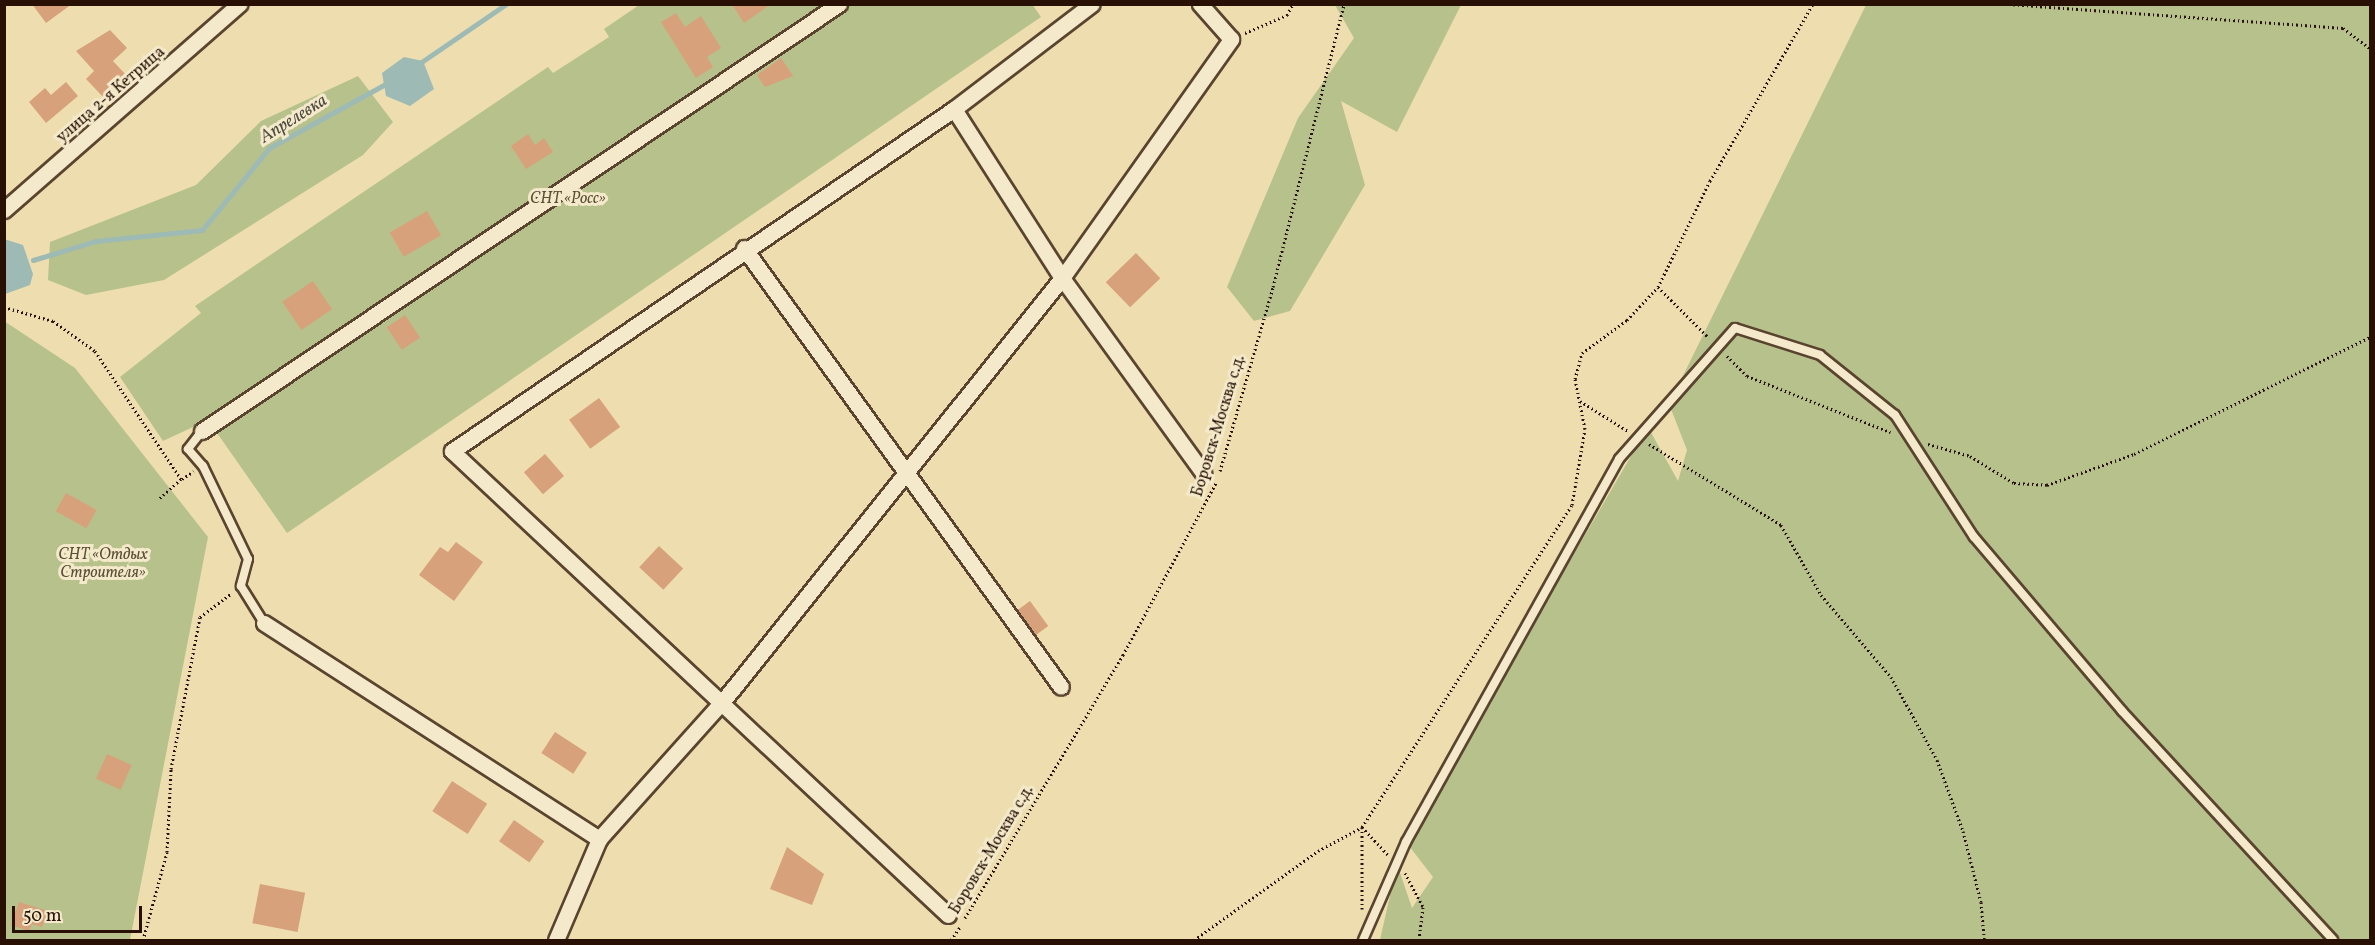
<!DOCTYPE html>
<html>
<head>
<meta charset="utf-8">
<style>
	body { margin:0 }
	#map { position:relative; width:2375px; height:945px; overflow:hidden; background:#eedeaf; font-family:Vollkorn,serif }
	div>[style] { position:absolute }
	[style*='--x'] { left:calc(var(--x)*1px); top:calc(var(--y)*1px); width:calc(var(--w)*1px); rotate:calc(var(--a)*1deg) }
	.green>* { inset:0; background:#b7c18c }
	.water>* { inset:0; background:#9dbab4 }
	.stream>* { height:5px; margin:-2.5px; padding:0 2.5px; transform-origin:2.5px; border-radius:2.5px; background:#9dbab4 }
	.building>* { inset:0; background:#d7a17b; transform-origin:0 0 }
	.path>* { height:3px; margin-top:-1.5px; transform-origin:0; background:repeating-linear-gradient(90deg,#281104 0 1.5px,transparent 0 4.5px) }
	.roads { filter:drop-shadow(2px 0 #5a442f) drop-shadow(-2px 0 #5a442f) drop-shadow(0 2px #5a442f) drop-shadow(0 -2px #5a442f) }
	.service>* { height:8px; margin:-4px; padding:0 4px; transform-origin:4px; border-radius:4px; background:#f4eacb }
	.minor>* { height:15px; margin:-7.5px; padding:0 7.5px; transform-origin:7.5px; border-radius:7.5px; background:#f4eacb }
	span { translate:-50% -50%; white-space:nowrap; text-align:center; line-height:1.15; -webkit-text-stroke:6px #f4eacb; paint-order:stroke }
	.street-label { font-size:16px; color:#281104 }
	.park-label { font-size:16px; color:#5a4f34; font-style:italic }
	.water-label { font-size:18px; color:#514c42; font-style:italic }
	.frame { position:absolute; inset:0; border:6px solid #281104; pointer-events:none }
	.scale { position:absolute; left:12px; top:906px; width:130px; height:27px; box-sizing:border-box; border:3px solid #281104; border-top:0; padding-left:8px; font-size:18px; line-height:21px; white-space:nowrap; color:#281104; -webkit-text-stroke:4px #f4eacb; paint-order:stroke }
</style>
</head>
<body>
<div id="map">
	<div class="green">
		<i style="clip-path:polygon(1032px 4px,1041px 17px,287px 533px,208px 420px,163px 441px,120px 377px,201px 313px,195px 306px,548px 67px,553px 73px,609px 37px,604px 29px,639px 5px)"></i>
		<i style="clip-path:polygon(1335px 5px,1461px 5px,1397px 132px,1341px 101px,1365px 185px,1290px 311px,1254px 321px,1227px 287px,1298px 118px,1354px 38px)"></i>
		<i style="clip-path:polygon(1866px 5px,2370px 5px,2370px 940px,1380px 940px,1397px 864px,1412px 908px,1433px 877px,1406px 842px,1648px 427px,1678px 481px,1687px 450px,1669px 404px)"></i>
		<i style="clip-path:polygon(358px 76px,393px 122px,363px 155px,164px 280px,86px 295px,48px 280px,50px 242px,196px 185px,261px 121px)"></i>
		<i style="clip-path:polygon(4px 321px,75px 368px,208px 537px,130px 940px,5px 940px)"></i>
	</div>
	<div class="water">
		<i style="clip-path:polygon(404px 57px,423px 61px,434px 89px,410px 106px,386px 96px,382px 73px)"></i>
		<i style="clip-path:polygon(4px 239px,23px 245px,33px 274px,30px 285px,5px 294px)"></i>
	</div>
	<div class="stream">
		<i style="--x:417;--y:65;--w:108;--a:-34.4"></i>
		<i style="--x:33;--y:260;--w:66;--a:-16.8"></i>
		<i style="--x:96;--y:241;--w:107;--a:-5.9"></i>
		<i style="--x:202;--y:230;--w:106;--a:-50.7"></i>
		<i style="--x:269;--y:148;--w:137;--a:-28.8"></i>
	</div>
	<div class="building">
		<i style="clip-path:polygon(32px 4px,72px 4px,46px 23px)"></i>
		<i style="clip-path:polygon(732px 4px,771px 4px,744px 23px)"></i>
		<i style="clip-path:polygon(676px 13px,685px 27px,701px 16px,721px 48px,707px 57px,713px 67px,696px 78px,661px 22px)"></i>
		<i style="clip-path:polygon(110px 30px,127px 48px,113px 61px,128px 77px,104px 98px,86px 79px,94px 71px,76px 51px)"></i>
		<i style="clip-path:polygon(781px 58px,793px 76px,765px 87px,757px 75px)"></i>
		<i style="clip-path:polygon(66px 82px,78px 96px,46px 123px,29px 102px,45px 88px,51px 95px)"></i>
		<i style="clip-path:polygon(528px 134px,535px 145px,544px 138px,553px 152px,526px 169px,511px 146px)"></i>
		<i style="left:427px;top:211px;width:28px;height:43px;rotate:60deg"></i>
		<i style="left:1136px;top:253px;width:35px;height:42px;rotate:46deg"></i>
		<i style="left:313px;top:281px;width:34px;height:37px;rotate:56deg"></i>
		<i style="left:405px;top:315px;width:27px;height:22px;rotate:56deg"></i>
		<i style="left:599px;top:398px;width:36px;height:37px;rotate:54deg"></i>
		<i style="left:545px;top:454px;width:29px;height:28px;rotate:49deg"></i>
		<i style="left:66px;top:493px;width:35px;height:21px;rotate:29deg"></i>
		<i style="clip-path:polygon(456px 542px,483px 562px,454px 601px,419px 575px,440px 547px,448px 552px)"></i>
		<i style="left:659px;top:546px;width:33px;height:29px;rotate:43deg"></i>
		<i style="left:1030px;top:601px;width:31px;height:16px;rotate:54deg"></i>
		<i style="left:555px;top:732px;width:38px;height:25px;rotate:33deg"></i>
		<i style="left:107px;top:754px;width:27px;height:27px;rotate:24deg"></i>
		<i style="left:452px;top:781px;width:42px;height:36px;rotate:33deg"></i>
		<i style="left:514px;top:820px;width:37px;height:26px;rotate:35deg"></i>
		<i style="clip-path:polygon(787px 847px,824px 874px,812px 905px,770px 889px)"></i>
		<i style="left:260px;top:884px;width:46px;height:40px;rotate:11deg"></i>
		<i style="clip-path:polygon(19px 902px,48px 911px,42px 927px,32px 924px,29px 931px,11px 925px)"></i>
	</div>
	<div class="path">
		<i style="--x:2009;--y:4;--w:335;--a:4.1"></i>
		<i style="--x:2343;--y:28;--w:34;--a:37"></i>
		<i style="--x:1245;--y:33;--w:46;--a:-23.2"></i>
		<i style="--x:1287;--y:15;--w:13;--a:-61"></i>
		<i style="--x:1658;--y:287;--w:72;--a:45"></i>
		<i style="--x:4;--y:307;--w:51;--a:15.9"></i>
		<i style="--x:53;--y:321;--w:52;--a:35.5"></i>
		<i style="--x:95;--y:351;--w:154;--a:56.1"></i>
		<i style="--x:181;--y:479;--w:31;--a:138"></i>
		<i style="--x:1727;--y:356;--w:28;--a:45"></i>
		<i style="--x:1747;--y:376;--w:154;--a:21.4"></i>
		<i style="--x:1580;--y:401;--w:57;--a:32"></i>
		<i style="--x:1649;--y:444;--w:155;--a:31.5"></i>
		<i style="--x:1781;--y:525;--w:81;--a:60.3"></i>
		<i style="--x:1821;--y:595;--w:108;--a:49.5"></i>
		<i style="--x:1891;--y:677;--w:95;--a:61"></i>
		<i style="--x:1937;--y:760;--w:76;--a:69.9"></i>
		<i style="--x:1963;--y:831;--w:73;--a:75.8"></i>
		<i style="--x:1981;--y:902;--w:38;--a:85"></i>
		<i style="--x:1928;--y:444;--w:44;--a:15.9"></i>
		<i style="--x:1970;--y:456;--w:52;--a:31.5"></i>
		<i style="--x:2014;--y:483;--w:33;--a:3"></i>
		<i style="--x:2047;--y:485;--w:92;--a:-19.6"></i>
		<i style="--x:2134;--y:454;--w:263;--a:-26.4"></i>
		<i style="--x:1220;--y:471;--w:191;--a:-73.9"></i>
		<i style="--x:1273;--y:287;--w:292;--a:-75.9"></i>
		<i style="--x:182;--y:479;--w:14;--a:-34"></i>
		<i style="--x:1405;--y:873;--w:38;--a:62"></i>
		<i style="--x:1423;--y:907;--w:33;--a:97"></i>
		<i style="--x:1362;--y:909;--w:82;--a:-90"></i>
		<i style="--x:1362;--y:827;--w:384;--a:-56.9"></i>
		<i style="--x:1572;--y:505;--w:77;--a:-80.3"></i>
		<i style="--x:1585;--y:429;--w:51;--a:-101.3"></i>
		<i style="--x:1575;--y:379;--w:27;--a:-75"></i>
		<i style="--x:1582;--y:353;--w:56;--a:-36.3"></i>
		<i style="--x:1627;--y:320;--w:45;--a:-46.8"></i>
		<i style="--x:1658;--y:287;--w:118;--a:-63.9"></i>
		<i style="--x:1710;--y:181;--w:205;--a:-59.8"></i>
		<i style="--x:965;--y:918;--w:307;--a:-59"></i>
		<i style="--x:1123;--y:655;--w:196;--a:-61.6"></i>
		<i style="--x:143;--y:940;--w:91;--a:-74.7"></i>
		<i style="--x:167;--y:852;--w:83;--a:-87.2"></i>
		<i style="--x:171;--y:769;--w:155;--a:-79.2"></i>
		<i style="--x:200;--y:617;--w:40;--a:-37"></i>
		<i style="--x:951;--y:940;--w:16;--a:-55"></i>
		<i style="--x:1194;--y:940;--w:153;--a:-35.7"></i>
		<i style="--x:1318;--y:851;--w:50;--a:-28.6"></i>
		<i style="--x:1362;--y:827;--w:38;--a:47"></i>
	</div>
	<div class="roads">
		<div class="service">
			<i style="--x:202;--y:431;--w:23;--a:128"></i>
			<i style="--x:188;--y:449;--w:23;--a:49"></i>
			<i style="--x:203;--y:466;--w:103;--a:64.2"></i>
			<i style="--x:248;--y:559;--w:28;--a:105"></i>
			<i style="--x:241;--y:586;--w:44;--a:58.1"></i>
			<i style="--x:1363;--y:940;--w:107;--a:-66.3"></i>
			<i style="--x:1406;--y:842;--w:438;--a:-60.9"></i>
			<i style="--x:1619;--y:459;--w:175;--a:-48.5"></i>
			<i style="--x:1735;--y:328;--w:89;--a:17.6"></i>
			<i style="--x:1820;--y:355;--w:96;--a:38.7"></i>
			<i style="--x:1895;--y:415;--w:145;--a:57.1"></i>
			<i style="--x:1974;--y:537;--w:228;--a:49.6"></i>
			<i style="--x:2122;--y:711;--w:311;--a:47.3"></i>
		</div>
		<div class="minor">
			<i style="--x:954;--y:109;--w:201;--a:57.4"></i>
			<i style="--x:1062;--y:278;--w:241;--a:54.1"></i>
			<i style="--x:4;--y:210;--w:313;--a:-41.2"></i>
			<i style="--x:744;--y:248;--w:541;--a:54.17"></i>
			<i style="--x:202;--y:431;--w:767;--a:-33.84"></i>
			<i style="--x:264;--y:623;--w:399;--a:32.8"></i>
			<i style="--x:948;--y:915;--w:679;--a:-136.91"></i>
			<i style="--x:452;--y:451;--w:607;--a:-34.27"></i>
			<i style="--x:954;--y:109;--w:173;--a:-37.3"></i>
			<i style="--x:556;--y:940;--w:110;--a:-66.9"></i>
			<i style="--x:599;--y:839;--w:186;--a:-48.1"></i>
			<i style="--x:723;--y:701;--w:542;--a:-51.29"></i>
			<i style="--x:1062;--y:278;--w:293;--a:-54.7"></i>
			<i style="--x:1231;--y:39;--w:47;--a:-131.5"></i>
		</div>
	</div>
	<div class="street-label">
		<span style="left:111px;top:95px;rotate:-41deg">улица 2-я Кетрица</span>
		<span style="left:1219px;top:426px;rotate:-73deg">Боровск-Москва с.д.</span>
		<span style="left:992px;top:850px;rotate:-59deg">Боровск-Москва с.д.</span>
	</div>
	<div class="park-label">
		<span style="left:568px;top:199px">СНТ «Росс»</span>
		<span style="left:103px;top:564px">СНТ «Отдых<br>Строителя»</span>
	</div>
	<div class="water-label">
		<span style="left:294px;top:120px;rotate:-32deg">Апрелевка</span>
	</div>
	<div class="frame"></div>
	<div class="scale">50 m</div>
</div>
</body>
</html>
